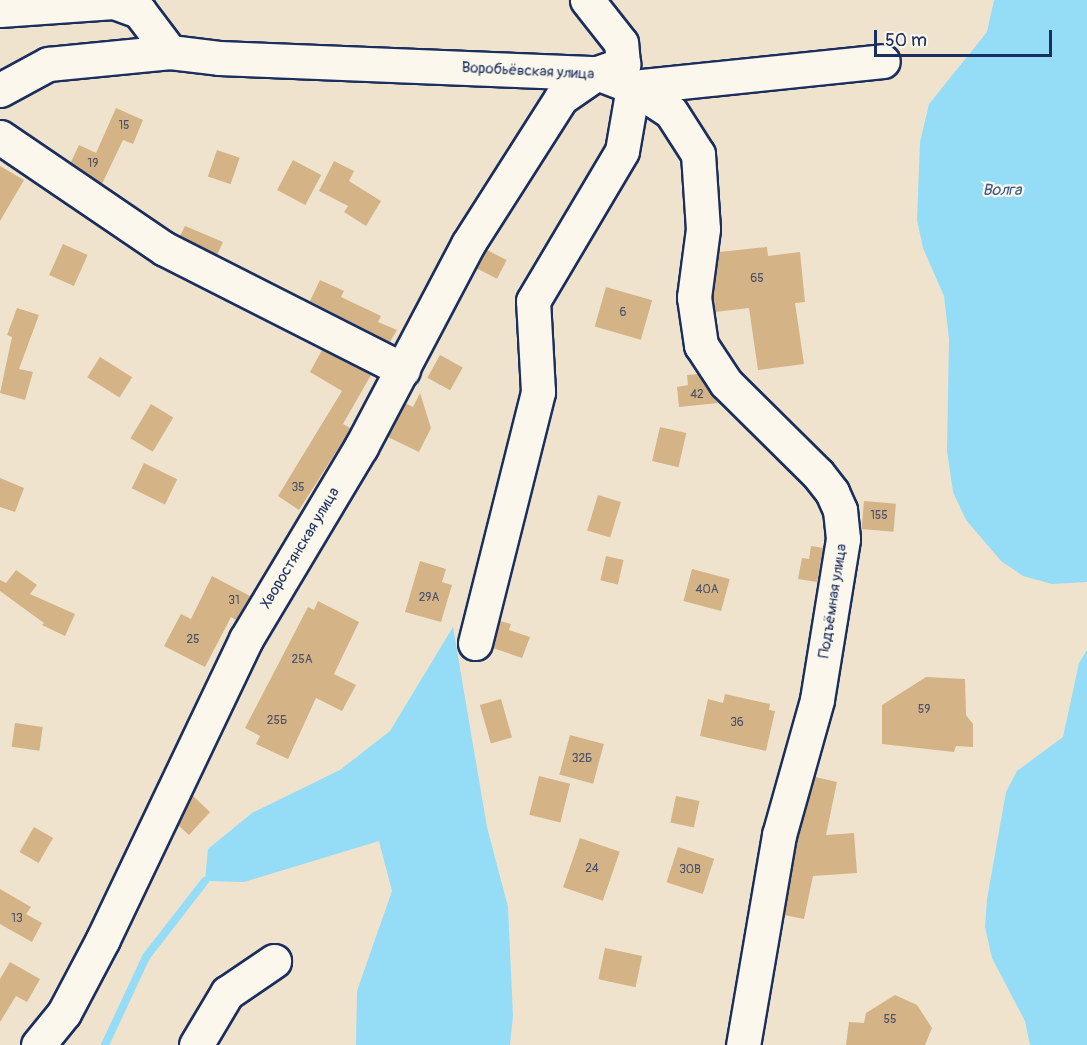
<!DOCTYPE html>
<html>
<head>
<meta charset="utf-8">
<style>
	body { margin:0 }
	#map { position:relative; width:1087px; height:1045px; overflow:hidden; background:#efe3ce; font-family:Pangolin,sans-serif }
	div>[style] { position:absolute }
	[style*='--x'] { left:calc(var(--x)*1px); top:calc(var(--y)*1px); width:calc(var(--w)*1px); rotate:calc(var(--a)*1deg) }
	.water>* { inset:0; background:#95dcf7 }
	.stream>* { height:8px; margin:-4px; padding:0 4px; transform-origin:4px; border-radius:4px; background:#95dcf7 }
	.building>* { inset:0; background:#d4b387; transform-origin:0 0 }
	.roads { filter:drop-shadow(2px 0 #1b2f5e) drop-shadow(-2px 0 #1b2f5e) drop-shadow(0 2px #1b2f5e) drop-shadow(0 -2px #1b2f5e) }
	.minor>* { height:33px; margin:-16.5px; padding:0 16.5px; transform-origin:16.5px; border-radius:16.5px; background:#fbf7ec }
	span { translate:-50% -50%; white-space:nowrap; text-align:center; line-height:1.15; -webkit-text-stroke:4.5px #fbf7ec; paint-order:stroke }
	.number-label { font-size:12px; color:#495068 }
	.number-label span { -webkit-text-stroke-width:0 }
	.street-label { font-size:15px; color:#1b2f5e }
	.water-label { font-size:16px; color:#3a5a84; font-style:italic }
	.scale { position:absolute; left:874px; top:30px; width:178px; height:27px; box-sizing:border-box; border:3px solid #1b2f5e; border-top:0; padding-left:8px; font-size:18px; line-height:21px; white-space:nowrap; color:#1b2f5e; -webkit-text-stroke:4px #fbf7ec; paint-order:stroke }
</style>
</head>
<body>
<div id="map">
	<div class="water">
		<i style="clip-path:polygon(994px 0,1087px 0,1087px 582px,1052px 584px,1023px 576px,1001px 561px,966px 520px,953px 492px,947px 451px,949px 339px,944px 296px,923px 248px,917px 220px,920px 142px,929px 104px,987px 32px)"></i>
		<i style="clip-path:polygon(453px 627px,487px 827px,508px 907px,513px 1016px,510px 1045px,356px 1045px,357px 991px,392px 891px,379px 841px,244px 882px,205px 881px,208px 849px,252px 813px,340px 770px,390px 731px)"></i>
		<i style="clip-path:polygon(1087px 650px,1087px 1045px,1030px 1045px,1025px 1021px,992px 958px,985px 927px,987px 899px,1006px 792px,1017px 771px,1063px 737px,1079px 663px)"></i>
	</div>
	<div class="stream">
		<i style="--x:105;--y:1045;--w:97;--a:-65"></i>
		<i style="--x:146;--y:957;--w:96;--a:-52.2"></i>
	</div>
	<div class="building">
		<i style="clip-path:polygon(116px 108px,143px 120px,133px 144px,123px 140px,102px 184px,71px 162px,79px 145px,96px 153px)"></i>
		<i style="left:217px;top:150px;width:24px;height:28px;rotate:19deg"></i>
		<i style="left:293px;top:160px;width:32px;height:34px;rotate:28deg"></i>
		<i style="clip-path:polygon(334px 161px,354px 171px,349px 181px,381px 201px,366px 226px,344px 212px,348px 206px,319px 191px)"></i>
		<i style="clip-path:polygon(0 166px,24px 180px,0 221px)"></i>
		<i style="clip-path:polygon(185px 226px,223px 242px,217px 255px,180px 236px)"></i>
		<i style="left:63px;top:244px;width:27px;height:34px;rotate:24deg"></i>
		<i style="clip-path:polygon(767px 247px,768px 256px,800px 252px,805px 302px,795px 303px,804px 364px,758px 370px,749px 308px,715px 312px,713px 294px,719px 252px)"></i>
		<i style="left:487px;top:250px;width:22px;height:21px;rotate:27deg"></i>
		<i style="clip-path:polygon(320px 280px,344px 291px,341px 297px,381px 316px,378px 322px,397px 330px,390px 342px,310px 301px)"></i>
		<i style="left:606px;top:287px;width:48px;height:41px;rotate:16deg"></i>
		<i style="clip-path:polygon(17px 308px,39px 315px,19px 369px,33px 372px,25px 400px,0 393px,12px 337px,7px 335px)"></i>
		<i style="clip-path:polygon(322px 350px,371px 375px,343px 424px,350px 428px,345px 438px,299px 510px,278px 496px,342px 391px,310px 372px)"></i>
		<i style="left:440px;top:355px;width:26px;height:26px;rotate:29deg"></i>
		<i style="left:100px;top:357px;width:38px;height:24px;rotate:32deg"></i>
		<i style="clip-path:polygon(698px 374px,718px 403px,679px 407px,677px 387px,688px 385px,687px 375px)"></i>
		<i style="clip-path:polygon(420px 393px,431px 428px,419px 452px,388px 437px,405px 403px,413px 407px)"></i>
		<i style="left:151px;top:404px;width:26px;height:40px;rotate:31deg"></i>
		<i style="left:660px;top:427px;width:27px;height:35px;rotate:13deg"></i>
		<i style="left:144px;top:463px;width:37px;height:28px;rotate:26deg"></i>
		<i style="clip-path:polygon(0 478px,24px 488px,15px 512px,0 507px)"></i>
		<i style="left:598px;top:495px;width:24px;height:37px;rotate:17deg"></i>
		<i style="left:864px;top:501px;width:32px;height:28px;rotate:5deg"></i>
		<i style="clip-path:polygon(811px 546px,823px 548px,817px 582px,798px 579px,802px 558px,809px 559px)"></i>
		<i style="left:606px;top:556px;width:18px;height:25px;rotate:13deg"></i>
		<i style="clip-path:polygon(420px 561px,446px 569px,442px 582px,452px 585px,441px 622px,405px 612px)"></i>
		<i style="left:692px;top:569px;width:39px;height:33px;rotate:15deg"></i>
		<i style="clip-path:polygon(16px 570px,37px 585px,30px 594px,75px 614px,65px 636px,42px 625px,44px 623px,0 591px,0 580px,6px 583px)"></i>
		<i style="clip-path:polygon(212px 576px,250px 596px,236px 620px,231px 617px,205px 667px,164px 646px,181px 614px,191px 619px)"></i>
		<i style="clip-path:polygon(318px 601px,359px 622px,334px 674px,356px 685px,342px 711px,316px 698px,288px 759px,256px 744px,260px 736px,245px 728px,308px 607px,314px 610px)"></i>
		<i style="clip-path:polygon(500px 621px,511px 624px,509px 630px,530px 637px,522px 658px,493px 648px)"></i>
		<i style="clip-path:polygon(926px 677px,965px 679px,966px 715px,973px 724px,973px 747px,956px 746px,954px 752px,882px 744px,882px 705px)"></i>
		<i style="clip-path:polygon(725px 694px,770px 704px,769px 710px,775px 711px,766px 751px,700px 736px,708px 699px,723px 703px)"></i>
		<i style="left:501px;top:699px;width:40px;height:22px;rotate:74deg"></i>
		<i style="left:15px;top:723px;width:28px;height:24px;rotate:8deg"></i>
		<i style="left:570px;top:735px;width:35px;height:41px;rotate:15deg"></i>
		<i style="left:539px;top:776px;width:32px;height:40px;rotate:14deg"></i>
		<i style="clip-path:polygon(815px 777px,837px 782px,826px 835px,854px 833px,857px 873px,813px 876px,804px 919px,784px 915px,797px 839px)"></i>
		<i style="clip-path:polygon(192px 795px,210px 812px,189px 835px,178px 825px)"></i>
		<i style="left:676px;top:796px;width:24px;height:27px;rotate:12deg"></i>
		<i style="left:34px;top:827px;width:22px;height:29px;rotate:30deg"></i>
		<i style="left:580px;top:838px;width:42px;height:52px;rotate:19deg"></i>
		<i style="left:678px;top:847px;width:38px;height:37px;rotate:18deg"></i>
		<i style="clip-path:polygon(0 889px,31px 907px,26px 914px,42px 923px,32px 942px,0 924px)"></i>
		<i style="left:605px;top:948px;width:38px;height:32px;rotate:12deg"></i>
		<i style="clip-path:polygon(10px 962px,40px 979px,27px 1002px,16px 996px,0 1022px,0 979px)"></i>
		<i style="clip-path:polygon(895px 995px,917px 1005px,932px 1028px,925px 1045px,846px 1045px,849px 1022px,864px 1023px,866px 1013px)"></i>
	</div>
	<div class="roads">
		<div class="minor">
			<i style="--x:0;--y:10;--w:114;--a:-4"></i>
			<i style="--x:114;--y:2;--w:27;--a:20"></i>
			<i style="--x:139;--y:11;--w:51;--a:52.9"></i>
			<i style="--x:0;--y:90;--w:55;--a:-28.4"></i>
			<i style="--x:48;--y:64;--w:123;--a:-5.6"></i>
			<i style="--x:170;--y:52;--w:49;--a:7"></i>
			<i style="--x:219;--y:58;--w:378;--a:2.3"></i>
			<i style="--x:597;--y:73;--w:39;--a:21"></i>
			<i style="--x:633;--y:87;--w:251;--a:-5.9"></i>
			<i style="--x:0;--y:137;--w:199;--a:34.2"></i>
			<i style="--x:165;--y:249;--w:267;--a:26.9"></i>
			<i style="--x:475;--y:643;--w:259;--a:-75.9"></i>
			<i style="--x:538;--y:392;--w:91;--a:-93.1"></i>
			<i style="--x:533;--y:301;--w:174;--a:-59.3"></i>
			<i style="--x:622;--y:151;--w:65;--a:-80.2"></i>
			<i style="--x:633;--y:87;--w:45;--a:33.3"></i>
			<i style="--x:671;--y:112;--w:50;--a:57.3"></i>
			<i style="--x:698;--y:154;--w:75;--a:86.2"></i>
			<i style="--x:703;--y:229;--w:69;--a:97.5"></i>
			<i style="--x:694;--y:297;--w:49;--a:81.7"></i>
			<i style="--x:701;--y:345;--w:45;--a:56.7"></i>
			<i style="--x:726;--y:383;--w:129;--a:44.7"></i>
			<i style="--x:818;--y:474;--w:23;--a:52"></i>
			<i style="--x:832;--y:492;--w:20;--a:66"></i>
			<i style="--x:840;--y:510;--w:29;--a:84"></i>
			<i style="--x:843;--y:539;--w:163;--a:99.2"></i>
			<i style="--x:817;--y:700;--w:140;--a:105.7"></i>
			<i style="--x:779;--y:835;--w:213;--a:99.7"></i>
			<i style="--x:38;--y:1045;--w:41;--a:-50.9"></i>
			<i style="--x:64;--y:1013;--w:84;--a:-62.2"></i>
			<i style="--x:103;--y:939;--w:332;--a:-64.5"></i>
			<i style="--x:246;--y:639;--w:224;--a:-59.1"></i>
			<i style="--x:361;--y:447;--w:229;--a:-62.2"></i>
			<i style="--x:468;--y:244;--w:173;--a:-57.5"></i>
			<i style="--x:561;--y:98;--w:44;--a:-34.8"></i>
			<i style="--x:597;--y:73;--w:28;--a:-19"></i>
			<i style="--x:623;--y:64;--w:21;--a:-95"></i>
			<i style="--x:621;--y:43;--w:55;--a:-128.3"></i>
			<i style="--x:196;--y:1045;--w:61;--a:-59.2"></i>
			<i style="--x:227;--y:993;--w:57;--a:-34.2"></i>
		</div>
	</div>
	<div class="number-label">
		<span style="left:124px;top:126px">15</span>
		<span style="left:93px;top:164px">19</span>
		<span style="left:757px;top:279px">65</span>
		<span style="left:623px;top:313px">6</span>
		<span style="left:697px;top:395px">42</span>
		<span style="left:298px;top:488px">35</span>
		<span style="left:879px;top:516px">155</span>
		<span style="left:707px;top:590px">40А</span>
		<span style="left:429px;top:598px">29А</span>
		<span style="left:234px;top:601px">31</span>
		<span style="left:193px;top:640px">25</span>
		<span style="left:302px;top:660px">25А</span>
		<span style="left:924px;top:710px">59</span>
		<span style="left:277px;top:721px">25Б</span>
		<span style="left:737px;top:723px">36</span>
		<span style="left:582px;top:759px">32Б</span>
		<span style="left:592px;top:869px">24</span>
		<span style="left:690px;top:870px">30В</span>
		<span style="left:17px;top:919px">13</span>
		<span style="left:890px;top:1020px">55</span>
	</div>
	<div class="street-label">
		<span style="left:528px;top:71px;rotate:3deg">Воробьёвская улица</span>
		<span style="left:300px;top:548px;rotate:-59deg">Хворостянская улица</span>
		<span style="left:833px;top:601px;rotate:-81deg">Подъёмная улица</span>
	</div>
	<div class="water-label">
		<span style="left:1002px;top:190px">Волга</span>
	</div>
	<div class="scale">50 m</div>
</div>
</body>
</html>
